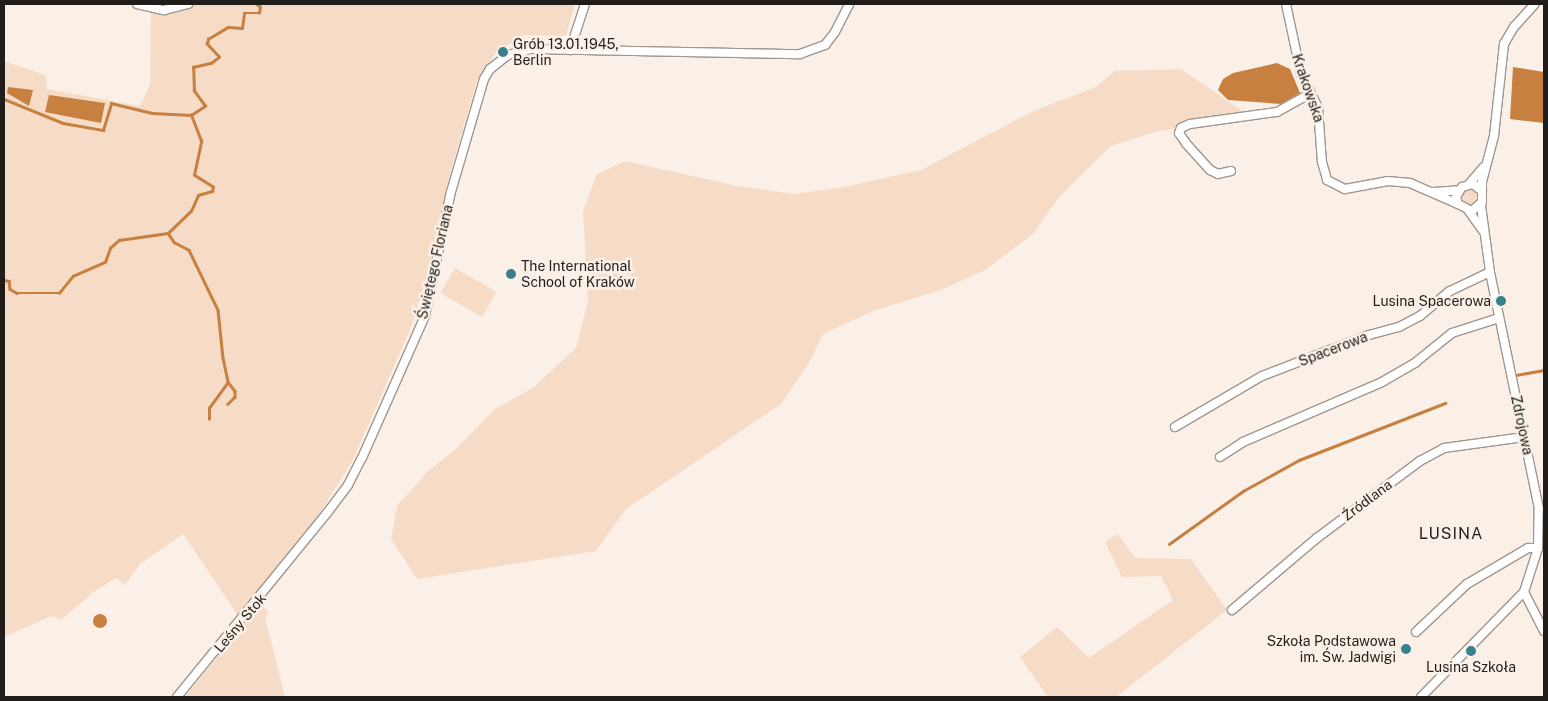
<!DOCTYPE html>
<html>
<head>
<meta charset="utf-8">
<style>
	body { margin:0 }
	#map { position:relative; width:1548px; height:701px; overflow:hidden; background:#faf0e7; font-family:"Public Sans",sans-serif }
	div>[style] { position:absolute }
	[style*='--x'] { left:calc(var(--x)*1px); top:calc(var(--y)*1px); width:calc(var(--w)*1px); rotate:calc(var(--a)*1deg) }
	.green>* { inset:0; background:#f6dcc7; transform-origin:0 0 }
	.round { border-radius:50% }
	.water>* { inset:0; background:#c7803f }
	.stream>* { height:2.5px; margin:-1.25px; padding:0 1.25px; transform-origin:1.25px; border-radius:1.25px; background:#c7803f }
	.roads { filter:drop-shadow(1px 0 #9f968e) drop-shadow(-1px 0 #9f968e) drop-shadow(0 1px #9f968e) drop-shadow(0 -1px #9f968e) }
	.minor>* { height:8px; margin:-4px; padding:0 4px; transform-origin:4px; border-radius:4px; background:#fff }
	.dots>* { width:14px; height:14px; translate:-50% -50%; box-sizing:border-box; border:2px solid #faf0e7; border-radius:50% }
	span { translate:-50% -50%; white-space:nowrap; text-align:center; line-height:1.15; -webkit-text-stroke:5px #faf0e7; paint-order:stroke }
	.poi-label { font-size:14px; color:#201d1a }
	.left { translate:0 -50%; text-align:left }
	.right { translate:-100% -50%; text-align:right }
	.street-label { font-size:14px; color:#201d1a }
	.quarter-label { font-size:16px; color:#201d1a; letter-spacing:1px }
	.frame { position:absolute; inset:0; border:5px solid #201d1a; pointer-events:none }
</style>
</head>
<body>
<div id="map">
	<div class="green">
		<i style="clip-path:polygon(192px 4px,575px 4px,566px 36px,524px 35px,497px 51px,477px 80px,450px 174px,428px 274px,410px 330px,353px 460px,314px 522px,239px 617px,183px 534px,140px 564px,125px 585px,116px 578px,95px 591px,61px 620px,51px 616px,4px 637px,4px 61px,46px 75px,47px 89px,140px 106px,150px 85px,151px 13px,179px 12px)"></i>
		<i style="clip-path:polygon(1181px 69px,1242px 111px,1231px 118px,1155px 132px,1111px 146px,1059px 197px,1033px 234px,985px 270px,941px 290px,873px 311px,823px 334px,809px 363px,781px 404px,626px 509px,596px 551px,417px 579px,391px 539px,397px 506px,427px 472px,456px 449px,495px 409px,534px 387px,576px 348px,588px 301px,583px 211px,597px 174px,625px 161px,738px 186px,794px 194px,844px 187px,921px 170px,1033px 111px,1096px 87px,1115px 71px)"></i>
		<i class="round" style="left:1461px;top:189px;width:16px;height:16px"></i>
		<i style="left:455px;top:268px;width:48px;height:29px;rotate:30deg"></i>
		<i style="clip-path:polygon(1118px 534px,1135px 558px,1191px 559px,1227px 610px,1116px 697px,1048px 697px,1020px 657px,1057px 627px,1089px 658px,1173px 600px,1161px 576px,1122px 577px,1105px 542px)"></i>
		<i style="clip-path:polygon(261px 604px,269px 613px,265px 617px,285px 697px,185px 697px)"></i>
	</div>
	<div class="water">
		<i style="clip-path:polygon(1277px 63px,1290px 69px,1300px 93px,1281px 104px,1228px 100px,1218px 90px,1223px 79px,1233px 73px)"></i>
		<i style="clip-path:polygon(1513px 67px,1544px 72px,1544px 123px,1510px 119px)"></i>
		<i style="clip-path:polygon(8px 87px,33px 90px,29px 106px,7px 93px)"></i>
		<i style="clip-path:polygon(49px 95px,105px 103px,101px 123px,45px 112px)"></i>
		<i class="round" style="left:93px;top:614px;width:14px;height:14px"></i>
	</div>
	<div class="stream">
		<i style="--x:4;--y:99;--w:64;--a:22.1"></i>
		<i style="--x:63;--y:123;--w:41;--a:9.9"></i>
		<i style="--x:103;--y:130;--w:28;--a:-73"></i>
		<i style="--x:111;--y:103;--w:42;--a:13.7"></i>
		<i style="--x:152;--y:113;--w:39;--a:3"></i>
		<i style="--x:191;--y:115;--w:17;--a:-33"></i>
		<i style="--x:205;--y:106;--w:19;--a:-126"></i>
		<i style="--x:194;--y:91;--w:24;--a:-92"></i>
		<i style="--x:193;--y:67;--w:18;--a:-13"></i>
		<i style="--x:211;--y:63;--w:10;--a:-37"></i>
		<i style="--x:219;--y:57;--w:18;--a:-133"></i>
		<i style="--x:207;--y:44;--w:5;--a:-79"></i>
		<i style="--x:208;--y:39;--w:23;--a:-31"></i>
		<i style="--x:228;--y:27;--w:14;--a:4"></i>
		<i style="--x:242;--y:28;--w:15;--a:-82"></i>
		<i style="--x:244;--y:13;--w:15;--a:0"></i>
		<i style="--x:259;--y:13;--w:6;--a:-81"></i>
		<i style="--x:260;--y:7;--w:5;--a:-143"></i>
		<i style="--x:168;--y:233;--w:11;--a:56"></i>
		<i style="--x:174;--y:242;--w:17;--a:28"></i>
		<i style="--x:189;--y:250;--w:67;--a:64.2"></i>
		<i style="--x:218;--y:310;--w:48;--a:84.1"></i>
		<i style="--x:223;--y:358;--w:25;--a:78"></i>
		<i style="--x:228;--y:382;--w:11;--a:52"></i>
		<i style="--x:235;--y:391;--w:6;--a:90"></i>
		<i style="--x:235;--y:397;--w:10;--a:135"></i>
		<i style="--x:4;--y:280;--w:5;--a:11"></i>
		<i style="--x:9;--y:281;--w:8;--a:83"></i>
		<i style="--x:10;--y:289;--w:8;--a:30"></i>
		<i style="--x:17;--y:293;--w:42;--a:0"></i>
		<i style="--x:59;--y:293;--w:22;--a:-51"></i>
		<i style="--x:73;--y:276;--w:35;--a:-24"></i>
		<i style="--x:105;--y:262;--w:15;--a:-70"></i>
		<i style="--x:110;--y:248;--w:12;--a:-42"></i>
		<i style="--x:119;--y:240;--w:49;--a:-8.1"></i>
		<i style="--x:168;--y:233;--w:32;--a:-44"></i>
		<i style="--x:191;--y:211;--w:17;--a:-66"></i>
		<i style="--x:198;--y:195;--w:15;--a:-16"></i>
		<i style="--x:212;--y:191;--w:4;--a:-76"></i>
		<i style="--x:213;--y:187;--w:22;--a:-148"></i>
		<i style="--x:194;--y:175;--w:35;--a:-78"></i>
		<i style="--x:201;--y:141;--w:28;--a:-111"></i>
		<i style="--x:1516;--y:375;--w:28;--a:-10"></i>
		<i style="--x:209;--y:419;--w:11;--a:-90"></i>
		<i style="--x:209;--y:408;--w:32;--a:-54"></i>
		<i style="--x:1169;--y:544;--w:91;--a:-35.6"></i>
		<i style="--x:1243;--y:491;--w:64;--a:-29"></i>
		<i style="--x:1299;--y:460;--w:157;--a:-21.3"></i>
	</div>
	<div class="roads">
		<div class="minor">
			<i style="--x:137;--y:4;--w:28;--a:13"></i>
			<i style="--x:164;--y:10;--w:25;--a:-14"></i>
			<i style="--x:1286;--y:4;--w:72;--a:77.9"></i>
			<i style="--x:1301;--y:74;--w:38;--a:63"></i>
			<i style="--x:1318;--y:108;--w:54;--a:85.8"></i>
			<i style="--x:1322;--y:162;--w:19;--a:74"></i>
			<i style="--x:1327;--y:180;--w:20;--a:27"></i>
			<i style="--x:1345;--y:189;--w:44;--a:-10.5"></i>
			<i style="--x:1388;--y:181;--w:22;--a:5"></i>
			<i style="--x:1410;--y:183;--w:52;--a:23.6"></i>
			<i style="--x:570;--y:50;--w:48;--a:-71.9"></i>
			<i style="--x:1231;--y:171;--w:13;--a:167"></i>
			<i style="--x:1218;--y:174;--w:9;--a:-153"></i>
			<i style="--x:1210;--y:170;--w:36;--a:-132"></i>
			<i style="--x:1186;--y:143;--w:12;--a:-125"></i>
			<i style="--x:1179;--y:133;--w:5;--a:-68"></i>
			<i style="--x:1181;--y:128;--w:10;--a:-24"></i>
			<i style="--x:1190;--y:124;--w:88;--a:-7.9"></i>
			<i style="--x:1277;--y:112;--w:39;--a:-29"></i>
			<i style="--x:1469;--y:184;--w:23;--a:-49"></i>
			<i style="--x:1482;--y:191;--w:11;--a:-142"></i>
			<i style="--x:1473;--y:184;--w:11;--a:165"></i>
			<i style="--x:1462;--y:187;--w:12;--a:121"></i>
			<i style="--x:1456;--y:197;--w:7;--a:74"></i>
			<i style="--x:1458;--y:204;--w:16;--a:27"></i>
			<i style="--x:1472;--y:211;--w:13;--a:-42"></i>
			<i style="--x:1482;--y:202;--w:20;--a:-90"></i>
			<i style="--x:1482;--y:182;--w:48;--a:-75.4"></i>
			<i style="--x:1494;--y:136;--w:93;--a:-83.8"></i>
			<i style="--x:1504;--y:44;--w:20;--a:-60"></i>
			<i style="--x:1514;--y:27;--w:31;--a:-48"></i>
			<i style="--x:1433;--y:192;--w:26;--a:-4"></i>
			<i style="--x:1468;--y:210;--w:26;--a:54"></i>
			<i style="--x:1175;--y:427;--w:101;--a:-30.4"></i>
			<i style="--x:1262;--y:376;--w:115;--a:-21"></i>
			<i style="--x:1369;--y:335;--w:31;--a:-15"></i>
			<i style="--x:1399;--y:327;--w:24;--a:-28"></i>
			<i style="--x:1420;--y:316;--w:39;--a:-40"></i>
			<i style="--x:1450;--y:291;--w:44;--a:-25.4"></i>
			<i style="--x:1220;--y:457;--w:27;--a:-33"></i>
			<i style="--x:1243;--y:442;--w:151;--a:-23.3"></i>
			<i style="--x:1382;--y:382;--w:39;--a:-30"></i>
			<i style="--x:1416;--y:362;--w:46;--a:-38.9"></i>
			<i style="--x:1452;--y:333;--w:49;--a:-17.7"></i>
			<i style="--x:1524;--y:592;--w:44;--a:62.9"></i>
			<i style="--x:1232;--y:610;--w:111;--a:-40.3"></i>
			<i style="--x:1317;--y:538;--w:129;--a:-36.8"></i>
			<i style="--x:1420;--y:461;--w:27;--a:-28"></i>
			<i style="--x:1444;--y:448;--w:81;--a:-7.8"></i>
			<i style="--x:1416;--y:632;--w:70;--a:-43.3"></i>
			<i style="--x:1467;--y:584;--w:71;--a:-30.5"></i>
			<i style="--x:1528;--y:548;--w:10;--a:0"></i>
			<i style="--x:177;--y:697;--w:237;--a:-50.8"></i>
			<i style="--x:327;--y:513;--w:35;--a:-53"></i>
			<i style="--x:348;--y:485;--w:30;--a:-63"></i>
			<i style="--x:362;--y:458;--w:155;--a:-66.1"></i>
			<i style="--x:425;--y:316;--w:127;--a:-78.2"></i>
			<i style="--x:451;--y:192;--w:118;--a:-73.7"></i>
			<i style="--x:484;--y:79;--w:12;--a:-59"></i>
			<i style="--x:490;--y:69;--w:23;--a:-38"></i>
			<i style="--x:508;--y:55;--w:24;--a:-15"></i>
			<i style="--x:531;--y:49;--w:269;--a:1.1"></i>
			<i style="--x:800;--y:54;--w:27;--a:-20"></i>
			<i style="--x:825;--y:45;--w:16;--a:-52"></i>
			<i style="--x:835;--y:32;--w:31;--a:-63"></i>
			<i style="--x:1421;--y:697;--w:147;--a:-45.6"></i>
			<i style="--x:1524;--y:592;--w:46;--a:-72.3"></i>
			<i style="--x:1538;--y:548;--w:39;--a:-89"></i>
			<i style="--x:1539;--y:509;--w:242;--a:-101.7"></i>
			<i style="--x:1490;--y:272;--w:68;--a:-97.7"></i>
		</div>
	</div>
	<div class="dots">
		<i style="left:503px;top:52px;background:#3a7f8c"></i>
		<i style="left:511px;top:274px;background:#3a7f8c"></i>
		<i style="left:1501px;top:301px;background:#3a7f8c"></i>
		<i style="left:1406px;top:649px;background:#3a7f8c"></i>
		<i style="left:1471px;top:651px;background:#3a7f8c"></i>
	</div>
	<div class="poi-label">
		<span class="left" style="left:513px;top:52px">Grób 13.01.1945,<br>Berlin</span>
		<span class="left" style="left:521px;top:274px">The International<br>School of Kraków</span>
		<span class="right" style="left:1491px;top:301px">Lusina Spacerowa</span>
		<span class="right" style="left:1396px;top:649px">Szkoła Podstawowa<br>im. Św. Jadwigi</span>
		<span style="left:1471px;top:667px">Lusina Szkoła</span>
	</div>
	<div class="street-label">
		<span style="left:1308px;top:88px;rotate:71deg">Krakowska</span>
		<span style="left:435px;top:262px;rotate:-77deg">Świętego Floriana</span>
		<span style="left:1333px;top:349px;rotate:-21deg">Spacerowa</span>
		<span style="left:1522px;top:425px;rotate:78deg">Zdrojowa</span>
		<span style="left:1367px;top:500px;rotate:-37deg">Źródlana</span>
		<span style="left:240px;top:623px;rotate:-50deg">Leśny Stok</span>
	</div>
	<div class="quarter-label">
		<span style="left:1451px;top:534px">LUSINA</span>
	</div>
	<div class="frame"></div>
</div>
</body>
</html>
